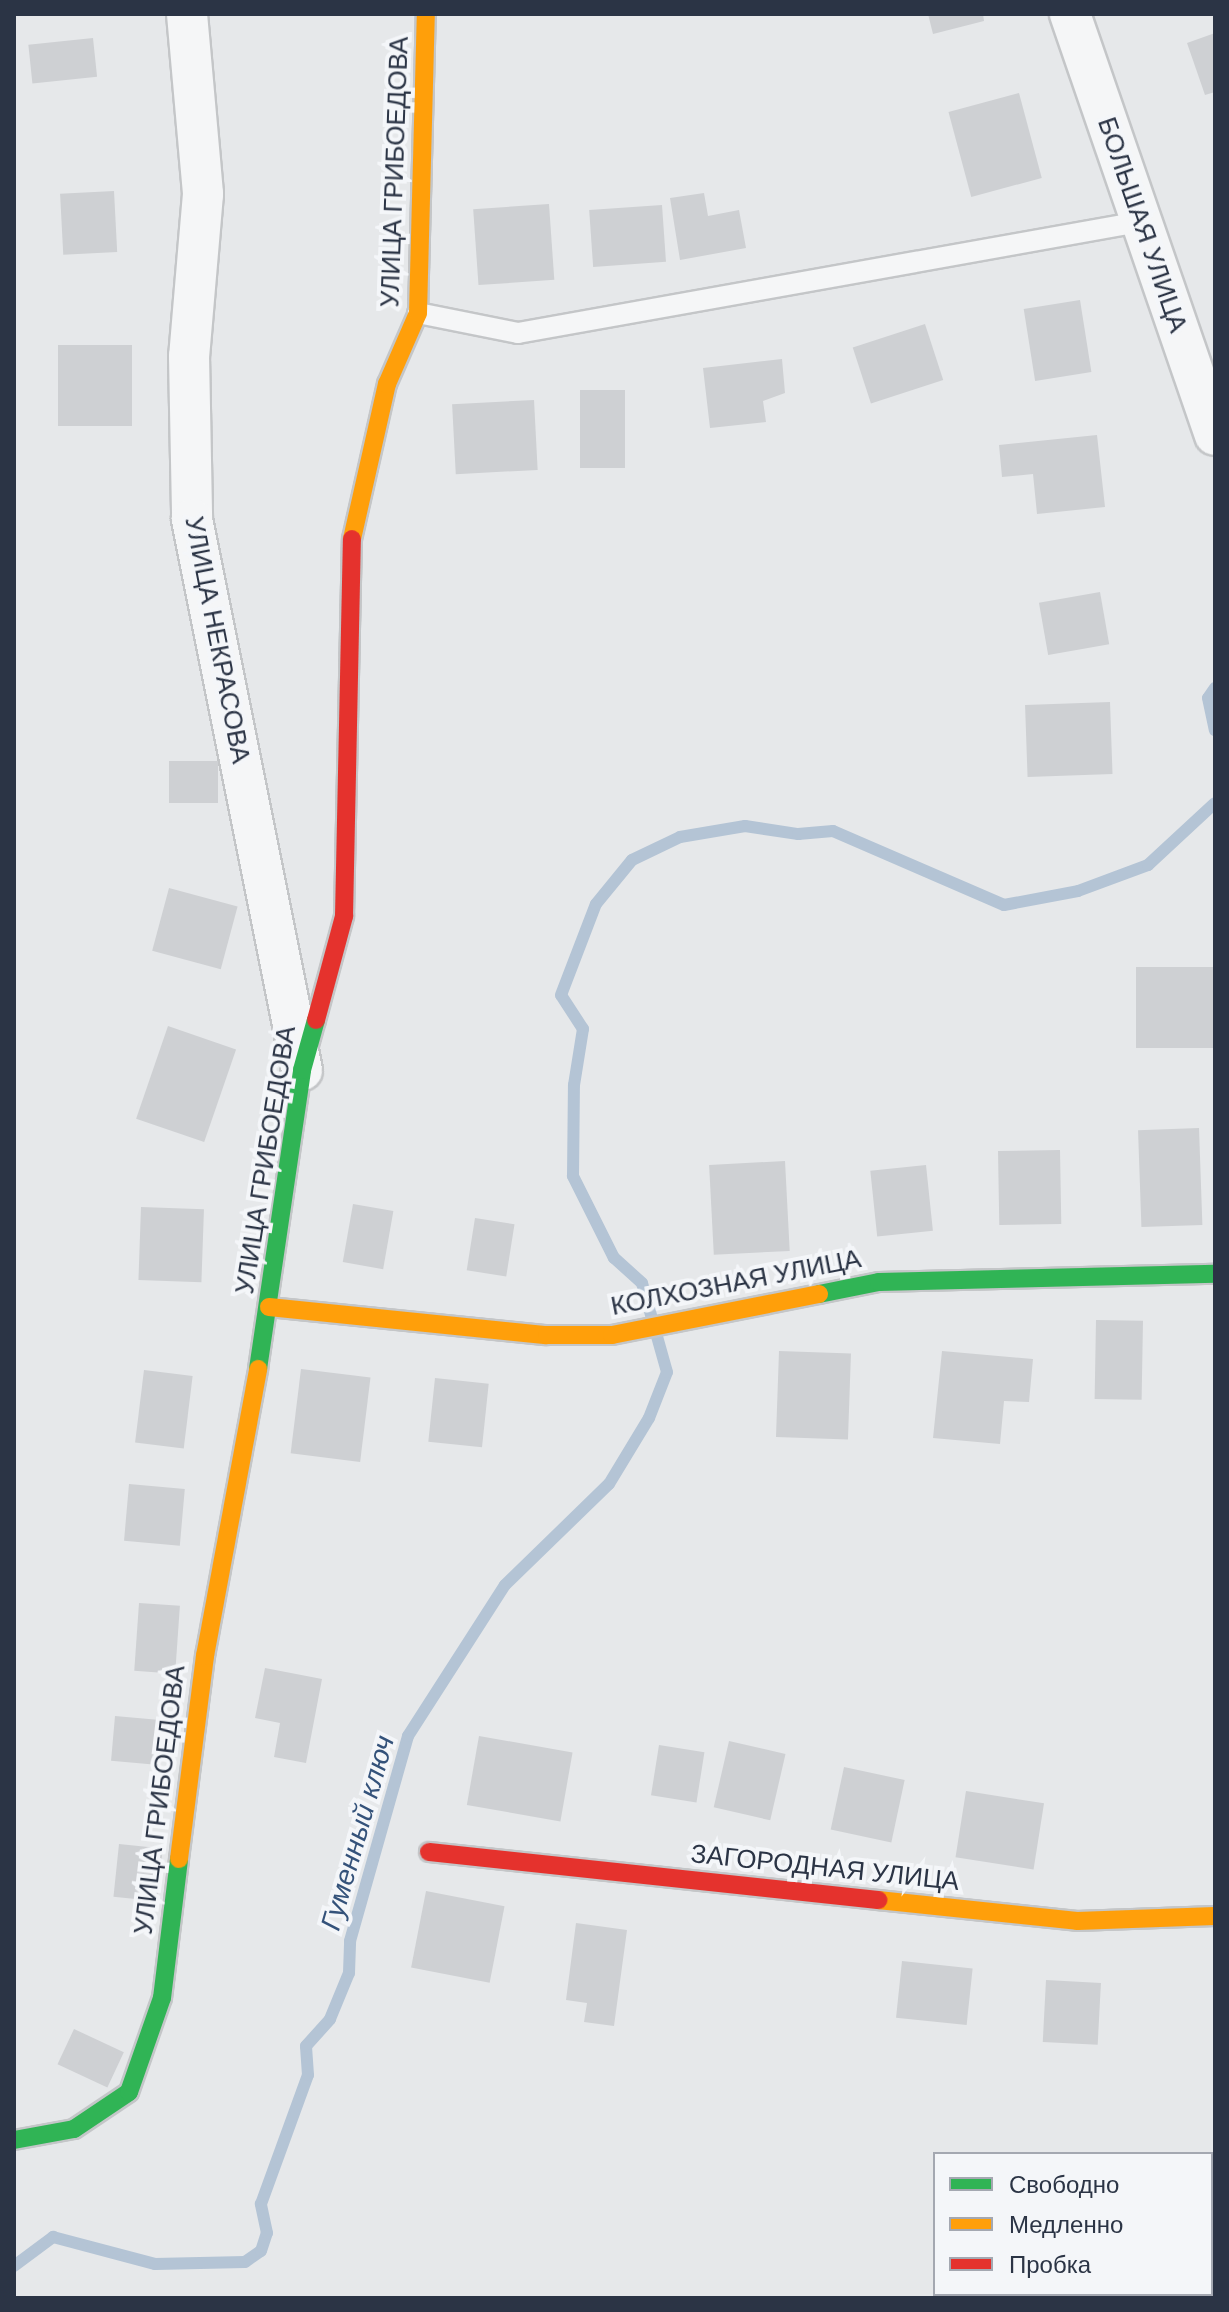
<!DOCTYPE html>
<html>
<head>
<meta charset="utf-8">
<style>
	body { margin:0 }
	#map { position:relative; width:1229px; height:2312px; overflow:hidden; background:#e6e8ea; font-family:"DM Sans",sans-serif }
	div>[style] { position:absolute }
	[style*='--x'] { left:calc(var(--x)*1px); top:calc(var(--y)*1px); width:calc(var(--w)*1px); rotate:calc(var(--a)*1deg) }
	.stream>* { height:12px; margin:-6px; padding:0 6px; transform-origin:6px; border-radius:6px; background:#b4c4d5 }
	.building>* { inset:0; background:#ced0d3; transform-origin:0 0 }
	.roads { filter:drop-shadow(2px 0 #c4c6c8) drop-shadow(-2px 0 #c4c6c8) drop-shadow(0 2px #c4c6c8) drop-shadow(0 -2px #c4c6c8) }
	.lane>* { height:20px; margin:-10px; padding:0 10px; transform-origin:10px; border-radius:10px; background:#f5f6f7 }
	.street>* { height:40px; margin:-20px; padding:0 20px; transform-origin:20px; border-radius:20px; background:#f5f6f7 }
	.fast>* { height:18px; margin:-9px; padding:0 9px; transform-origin:9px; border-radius:9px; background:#30b455 }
	.slow>* { height:18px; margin:-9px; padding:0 9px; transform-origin:9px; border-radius:9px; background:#ff9f0a }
	.jam>* { height:18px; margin:-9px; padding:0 9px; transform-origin:9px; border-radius:9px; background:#e5322d }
	span { translate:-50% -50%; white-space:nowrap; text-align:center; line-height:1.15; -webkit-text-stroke:8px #f4f6f9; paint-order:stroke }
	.street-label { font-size:26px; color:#2b3445 }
	.water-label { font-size:28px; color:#34527a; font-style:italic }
	.frame { position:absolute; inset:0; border:16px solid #2b3445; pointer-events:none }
	.legend { position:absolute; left:933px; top:2152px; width:280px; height:144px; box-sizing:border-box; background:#f4f6f9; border:2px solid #a4a8b1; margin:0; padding:10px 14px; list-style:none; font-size:24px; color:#2b3445 }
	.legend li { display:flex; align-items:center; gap:16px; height:40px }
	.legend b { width:40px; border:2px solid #a4a8b1 }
</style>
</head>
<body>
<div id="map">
	<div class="stream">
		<i style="--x:1215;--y:688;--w:12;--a:125"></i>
		<i style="--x:1208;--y:698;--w:33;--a:78"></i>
		<i style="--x:14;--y:2266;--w:49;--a:-36.6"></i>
		<i style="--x:53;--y:2237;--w:106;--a:14.8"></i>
		<i style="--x:155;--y:2264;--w:90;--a:-1.3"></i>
		<i style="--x:245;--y:2262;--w:19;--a:-35"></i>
		<i style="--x:261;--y:2251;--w:19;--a:-72"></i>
		<i style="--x:267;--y:2233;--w:30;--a:-102"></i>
		<i style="--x:261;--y:2204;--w:137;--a:-70"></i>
		<i style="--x:308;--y:2075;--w:29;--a:-94"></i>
		<i style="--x:306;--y:2046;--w:36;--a:-48"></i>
		<i style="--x:330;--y:2019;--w:50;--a:-67.6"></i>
		<i style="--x:349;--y:1973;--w:32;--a:-88"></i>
		<i style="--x:350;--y:1941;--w:213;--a:-74.2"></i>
		<i style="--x:408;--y:1736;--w:179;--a:-57.3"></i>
		<i style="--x:505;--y:1585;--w:145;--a:-44.2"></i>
		<i style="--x:609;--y:1484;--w:77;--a:-58.8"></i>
		<i style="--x:649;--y:1418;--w:49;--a:-68.6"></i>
		<i style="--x:667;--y:1372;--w:92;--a:-105.7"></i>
		<i style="--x:642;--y:1283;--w:38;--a:-138"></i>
		<i style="--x:614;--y:1258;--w:92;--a:-116.6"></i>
		<i style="--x:573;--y:1176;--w:91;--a:-89.4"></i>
		<i style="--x:574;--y:1085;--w:57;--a:-80.9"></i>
		<i style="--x:583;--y:1029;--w:40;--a:-122.9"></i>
		<i style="--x:561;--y:995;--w:97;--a:-69"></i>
		<i style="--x:596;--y:904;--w:57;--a:-50.7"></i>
		<i style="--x:632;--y:860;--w:53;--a:-25.6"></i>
		<i style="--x:680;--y:837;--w:66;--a:-9.6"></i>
		<i style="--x:745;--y:826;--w:54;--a:8.6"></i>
		<i style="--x:798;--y:834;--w:35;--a:-5"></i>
		<i style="--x:833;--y:831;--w:186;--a:23.4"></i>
		<i style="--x:1004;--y:905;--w:75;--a:-10.7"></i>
		<i style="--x:1078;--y:891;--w:75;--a:-20.4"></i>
		<i style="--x:1148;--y:865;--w:91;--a:-42.8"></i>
	</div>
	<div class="building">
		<i style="clip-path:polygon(928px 14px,983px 14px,984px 21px,933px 34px)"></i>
		<i style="clip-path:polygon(1215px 33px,1215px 92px,1205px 95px,1187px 43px)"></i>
		<i style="left:93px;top:38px;width:39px;height:65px;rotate:84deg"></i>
		<i style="left:1019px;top:93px;width:88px;height:73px;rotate:75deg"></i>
		<i style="left:114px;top:191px;width:61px;height:54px;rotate:87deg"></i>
		<i style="clip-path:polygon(704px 193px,708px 216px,739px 210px,746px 248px,680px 260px,670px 198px)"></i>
		<i style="left:549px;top:204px;width:76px;height:76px;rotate:86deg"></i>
		<i style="left:662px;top:205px;width:57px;height:73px;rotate:86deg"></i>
		<i style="left:1080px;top:300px;width:73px;height:57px;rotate:81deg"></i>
		<i style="left:925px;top:324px;width:59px;height:76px;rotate:72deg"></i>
		<i style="left:58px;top:345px;width:74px;height:81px"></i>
		<i style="clip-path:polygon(782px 359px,785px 393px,763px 401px,766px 422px,710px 428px,703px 368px)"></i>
		<i style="left:580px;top:390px;width:45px;height:78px"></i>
		<i style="left:534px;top:400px;width:70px;height:82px;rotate:87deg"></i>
		<i style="clip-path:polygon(1097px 435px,1105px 507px,1037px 514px,1033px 474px,1002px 477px,999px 445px)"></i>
		<i style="left:1100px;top:592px;width:53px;height:62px;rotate:80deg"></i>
		<i style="left:1110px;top:702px;width:72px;height:85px;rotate:88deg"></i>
		<i style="left:218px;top:761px;width:42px;height:49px;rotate:90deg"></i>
		<i style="left:169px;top:888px;width:71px;height:65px;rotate:15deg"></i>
		<i style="left:1215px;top:967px;width:81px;height:79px;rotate:90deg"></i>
		<i style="left:168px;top:1026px;width:72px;height:98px;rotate:19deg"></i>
		<i style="left:1199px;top:1128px;width:97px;height:61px;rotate:88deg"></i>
		<i style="left:1060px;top:1150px;width:74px;height:62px;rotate:89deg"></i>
		<i style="left:785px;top:1161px;width:90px;height:76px;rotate:87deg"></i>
		<i style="left:926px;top:1165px;width:66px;height:56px;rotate:84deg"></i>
		<i style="left:353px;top:1204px;width:41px;height:59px;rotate:10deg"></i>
		<i style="left:141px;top:1207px;width:63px;height:73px;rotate:2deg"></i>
		<i style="left:475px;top:1218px;width:40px;height:53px;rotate:9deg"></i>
		<i style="left:1096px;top:1320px;width:47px;height:79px;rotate:1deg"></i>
		<i style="left:779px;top:1351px;width:72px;height:86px;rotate:2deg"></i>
		<i style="clip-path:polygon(942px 1351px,1033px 1359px,1029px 1402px,1004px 1401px,1000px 1444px,933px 1438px)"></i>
		<i style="left:301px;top:1369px;width:70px;height:85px;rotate:7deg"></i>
		<i style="left:144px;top:1370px;width:49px;height:73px;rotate:7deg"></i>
		<i style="left:435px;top:1378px;width:54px;height:64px;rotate:6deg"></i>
		<i style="left:129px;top:1484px;width:56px;height:57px;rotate:5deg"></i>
		<i style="left:139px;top:1603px;width:41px;height:68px;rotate:4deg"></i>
		<i style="clip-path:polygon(265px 1668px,322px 1679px,306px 1763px,274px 1757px,280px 1723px,255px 1718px)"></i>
		<i style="left:115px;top:1716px;width:45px;height:45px;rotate:5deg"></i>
		<i style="left:479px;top:1736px;width:95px;height:70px;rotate:10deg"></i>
		<i style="left:729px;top:1741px;width:58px;height:68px;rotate:13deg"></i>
		<i style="left:659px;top:1745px;width:46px;height:51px;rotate:9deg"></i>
		<i style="left:844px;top:1767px;width:62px;height:64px;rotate:12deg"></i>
		<i style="left:966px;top:1791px;width:79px;height:67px;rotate:9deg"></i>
		<i style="left:119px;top:1844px;width:44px;height:53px;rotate:6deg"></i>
		<i style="left:426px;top:1891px;width:80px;height:78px;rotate:11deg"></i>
		<i style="clip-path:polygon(576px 1923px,627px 1930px,614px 2026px,584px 2022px,587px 2003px,566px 2000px)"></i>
		<i style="left:902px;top:1961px;width:71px;height:57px;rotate:6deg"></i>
		<i style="left:1046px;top:1980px;width:55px;height:62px;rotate:3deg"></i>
		<i style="left:74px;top:2029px;width:55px;height:39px;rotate:25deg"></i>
	</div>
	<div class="roads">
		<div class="lane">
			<i style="--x:418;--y:313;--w:102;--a:11.3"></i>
			<i style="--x:518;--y:333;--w:631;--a:-10.13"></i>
		</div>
		<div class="street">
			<i style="--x:187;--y:14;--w:181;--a:84.9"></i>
			<i style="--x:203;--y:194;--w:163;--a:94.9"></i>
			<i style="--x:189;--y:356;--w:163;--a:88.9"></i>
			<i style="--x:192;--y:519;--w:562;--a:78.71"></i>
			<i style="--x:1070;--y:14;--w:445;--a:71"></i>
		</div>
		<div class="fast">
			<i style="--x:819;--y:1294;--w:61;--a:-11.3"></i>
			<i style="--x:879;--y:1282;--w:336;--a:-1.4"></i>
			<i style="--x:258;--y:1369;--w:302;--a:-81.6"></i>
			<i style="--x:302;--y:1070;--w:52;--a:-74.4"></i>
			<i style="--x:14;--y:2140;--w:61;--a:-10.4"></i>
			<i style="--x:74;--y:2129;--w:66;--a:-33.9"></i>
			<i style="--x:129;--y:2092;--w:100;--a:-70.7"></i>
			<i style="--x:162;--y:1998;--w:140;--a:-83"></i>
		</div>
		<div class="slow">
			<i style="--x:352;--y:539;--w:159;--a:-77.3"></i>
			<i style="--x:387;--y:384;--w:77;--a:-66.4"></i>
			<i style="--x:418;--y:313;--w:299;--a:-88.5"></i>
			<i style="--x:269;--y:1307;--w:279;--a:5.8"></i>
			<i style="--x:547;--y:1335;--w:65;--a:0"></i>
			<i style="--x:612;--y:1335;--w:211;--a:-11.2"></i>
			<i style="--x:179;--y:1859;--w:205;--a:-82.7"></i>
			<i style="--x:205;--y:1656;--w:292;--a:-79.5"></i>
			<i style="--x:878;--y:1900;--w:200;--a:6"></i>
			<i style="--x:1077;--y:1921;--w:138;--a:-2.1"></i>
		</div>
		<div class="jam">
			<i style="--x:316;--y:1020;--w:108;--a:-74.9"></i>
			<i style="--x:344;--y:916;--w:377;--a:-88.8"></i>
			<i style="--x:429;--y:1852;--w:452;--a:6.1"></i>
		</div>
	</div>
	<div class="street-label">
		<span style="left:395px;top:172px;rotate:-88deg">УЛИЦА ГРИБОЕДОВА</span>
		<span style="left:1142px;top:225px;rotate:71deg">БОЛЬШАЯ УЛИЦА</span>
		<span style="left:217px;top:640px;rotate:79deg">УЛИЦА НЕКРАСОВА</span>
		<span style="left:266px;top:1160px;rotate:-81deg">УЛИЦА ГРИБОЕДОВА</span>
		<span style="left:736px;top:1283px;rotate:-11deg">КОЛХОЗНАЯ УЛИЦА</span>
		<span style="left:160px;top:1800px;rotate:-83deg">УЛИЦА ГРИБОЕДОВА</span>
		<span style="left:825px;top:1868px;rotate:6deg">ЗАГОРОДНАЯ УЛИЦА</span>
	</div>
	<div class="water-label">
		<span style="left:358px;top:1833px;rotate:-74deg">Гуменный ключ</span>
	</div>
	<div class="frame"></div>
	<ul class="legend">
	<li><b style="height:10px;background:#30b455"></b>Свободно</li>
	<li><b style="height:10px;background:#ff9f0a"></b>Медленно</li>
	<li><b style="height:10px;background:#e5322d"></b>Пробка</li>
	</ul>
</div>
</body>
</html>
